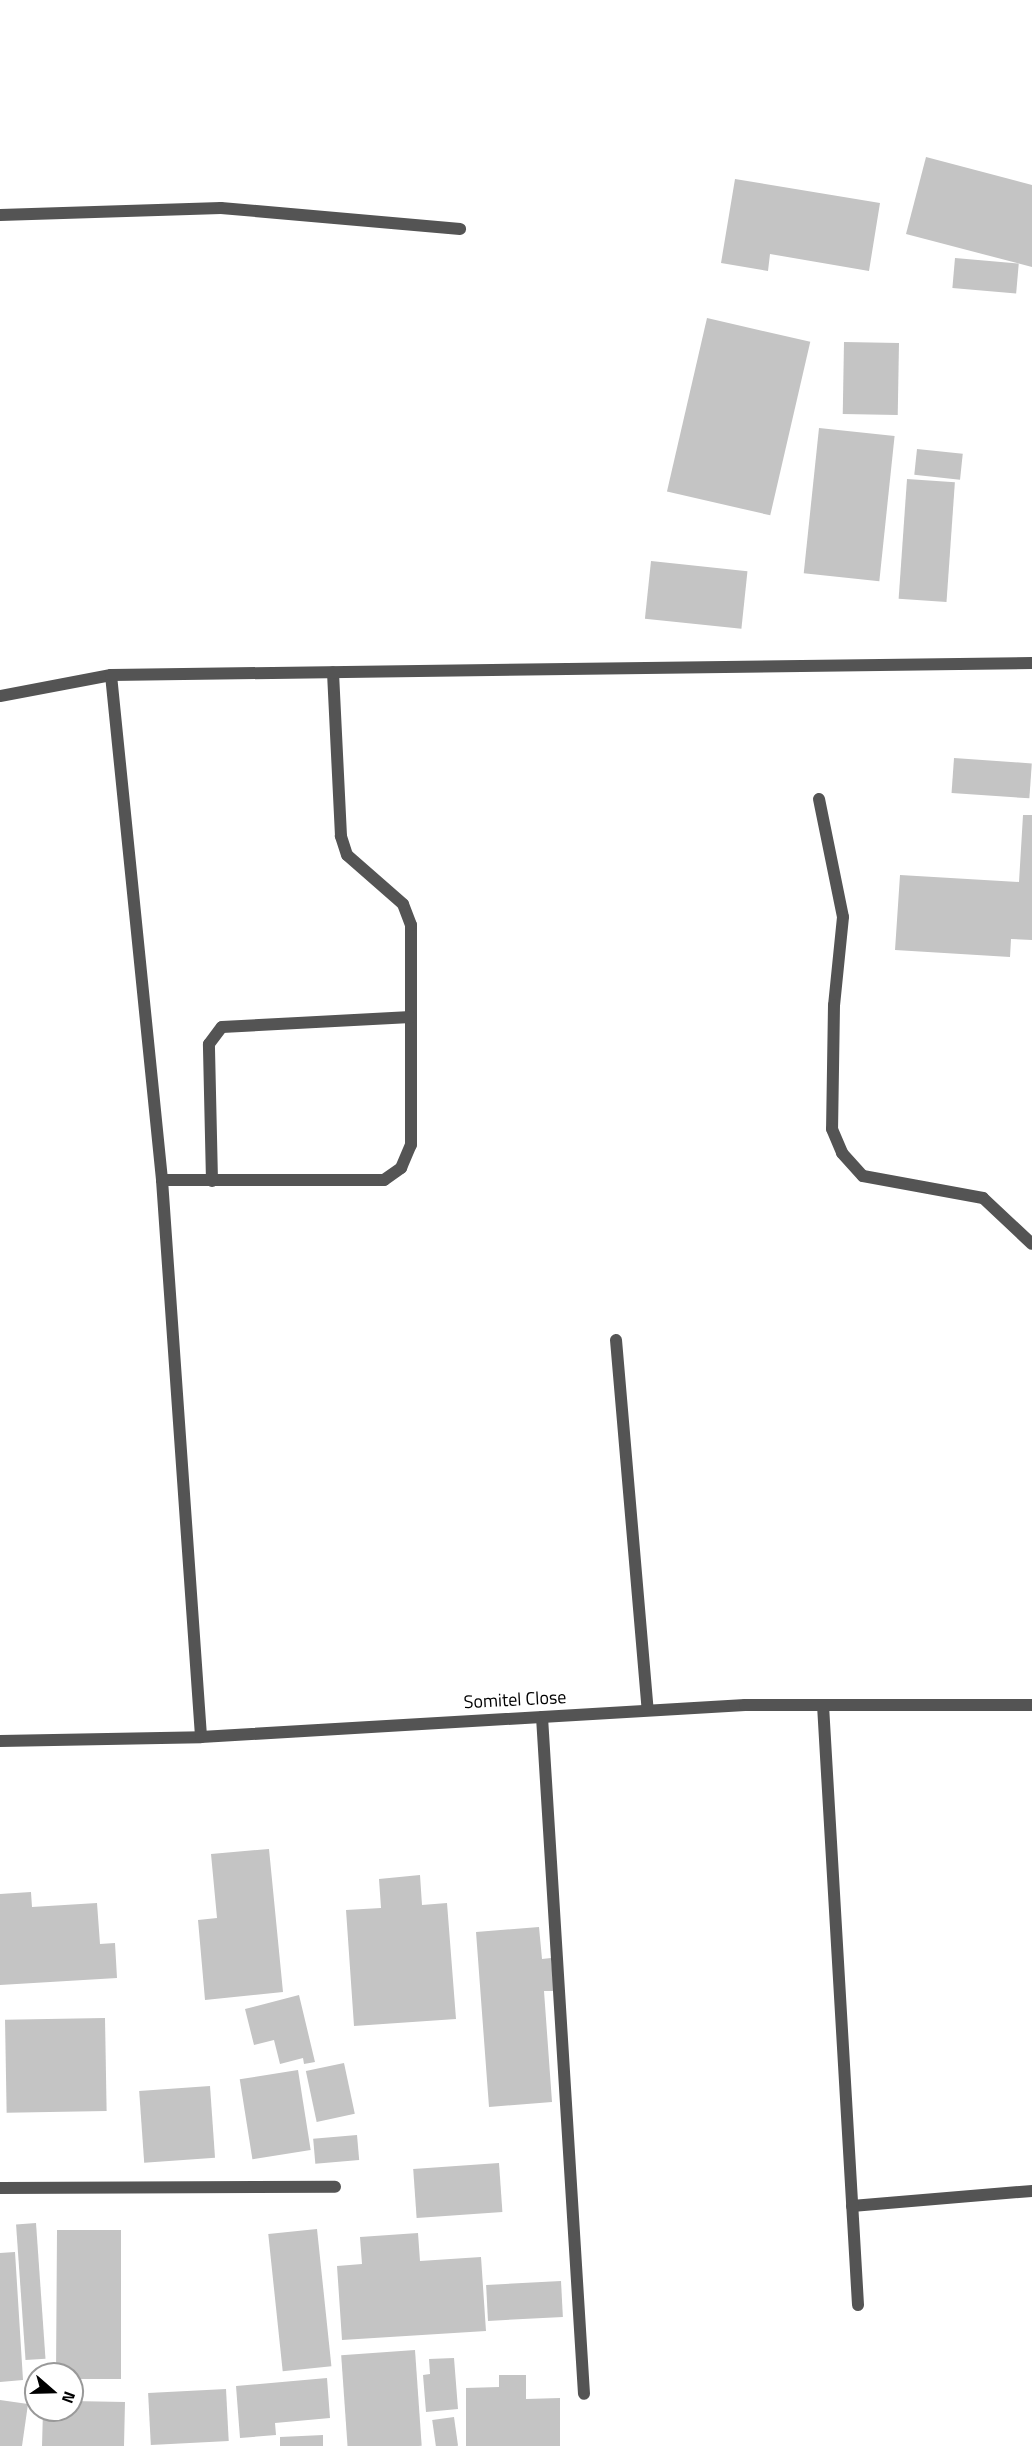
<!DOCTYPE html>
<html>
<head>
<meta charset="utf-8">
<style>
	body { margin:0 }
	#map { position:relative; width:1032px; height:2446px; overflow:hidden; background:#fff; font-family:"Titillium Web",sans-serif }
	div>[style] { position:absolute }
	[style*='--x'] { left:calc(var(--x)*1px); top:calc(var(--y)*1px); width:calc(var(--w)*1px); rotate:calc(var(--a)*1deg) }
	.building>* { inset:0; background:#c4c4c4; transform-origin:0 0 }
	.service>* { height:12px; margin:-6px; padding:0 6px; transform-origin:6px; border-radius:6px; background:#545454 }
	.minor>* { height:12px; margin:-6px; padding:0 6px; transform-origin:6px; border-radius:6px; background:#545454 }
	span { translate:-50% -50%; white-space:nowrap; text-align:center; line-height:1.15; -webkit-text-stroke:5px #fff; paint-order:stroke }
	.street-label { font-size:18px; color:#000 }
	.north { position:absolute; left:24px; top:2362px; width:60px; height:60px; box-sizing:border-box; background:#fff; border:2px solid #999; border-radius:50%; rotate:110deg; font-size:16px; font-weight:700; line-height:24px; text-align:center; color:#000 }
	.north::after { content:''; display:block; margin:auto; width:21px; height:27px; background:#000; clip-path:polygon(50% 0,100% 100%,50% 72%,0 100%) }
</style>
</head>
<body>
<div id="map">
	<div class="building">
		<i style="clip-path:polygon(926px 157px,1032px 185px,1032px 267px,906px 234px)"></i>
		<i style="clip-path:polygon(735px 179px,880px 203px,869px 271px,770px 254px,768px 271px,721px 263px)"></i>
		<i style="left:955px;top:258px;width:64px;height:30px;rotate:5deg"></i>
		<i style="left:707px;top:318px;width:106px;height:178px;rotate:13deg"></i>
		<i style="left:844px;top:342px;width:55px;height:72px;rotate:1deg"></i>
		<i style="left:819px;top:428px;width:76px;height:146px;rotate:6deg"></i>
		<i style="left:917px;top:449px;width:46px;height:26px;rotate:6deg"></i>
		<i style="left:907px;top:479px;width:48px;height:120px;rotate:4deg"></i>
		<i style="left:651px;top:561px;width:97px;height:58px;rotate:6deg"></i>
		<i style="left:954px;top:758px;width:78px;height:35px;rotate:4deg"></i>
		<i style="clip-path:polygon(1023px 815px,1032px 815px,1032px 940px,1011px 939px,1010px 957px,895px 950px,900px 875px,1019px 882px)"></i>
		<i style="clip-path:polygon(269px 1849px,283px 1992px,205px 2000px,198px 1920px,217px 1918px,211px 1854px)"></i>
		<i style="clip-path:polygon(420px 1875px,422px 1905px,447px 1903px,456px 2019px,354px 2026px,346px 1910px,381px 1908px,379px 1879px)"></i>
		<i style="clip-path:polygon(31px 1892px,32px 1907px,97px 1903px,100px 1944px,115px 1943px,117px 1978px,0 1985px,0 1894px)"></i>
		<i style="clip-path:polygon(539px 1927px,542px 1959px,551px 1958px,554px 1991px,544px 1991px,552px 2102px,489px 2107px,476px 1932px)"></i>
		<i style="clip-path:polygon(299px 1995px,315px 2062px,304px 2064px,303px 2058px,280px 2064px,274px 2040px,254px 2045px,245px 2009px)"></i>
		<i style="left:105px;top:2018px;width:93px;height:100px;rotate:89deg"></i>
		<i style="left:344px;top:2063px;width:52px;height:39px;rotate:78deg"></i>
		<i style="left:298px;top:2070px;width:81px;height:59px;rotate:81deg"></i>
		<i style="left:210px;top:2086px;width:72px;height:71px;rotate:86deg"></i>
		<i style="left:357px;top:2135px;width:25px;height:44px;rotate:85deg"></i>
		<i style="left:499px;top:2163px;width:49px;height:86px;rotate:86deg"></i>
		<i style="left:36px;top:2223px;width:136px;height:20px;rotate:86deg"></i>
		<i style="left:317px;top:2229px;width:138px;height:49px;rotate:84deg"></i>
		<i style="clip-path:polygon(57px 2230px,121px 2230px,121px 2379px,72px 2379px,72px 2374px,56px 2374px)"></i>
		<i style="clip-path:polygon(418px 2233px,420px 2261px,481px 2257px,486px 2331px,342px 2340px,337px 2266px,362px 2264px,360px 2237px)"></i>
		<i style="clip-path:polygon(15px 2252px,23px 2380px,0 2382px,0 2253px)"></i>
		<i style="left:561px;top:2281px;width:36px;height:75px;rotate:87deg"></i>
		<i style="left:415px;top:2350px;width:96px;height:74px;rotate:86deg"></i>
		<i style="clip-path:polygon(454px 2358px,458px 2409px,426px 2412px,423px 2375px,430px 2374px,429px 2359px)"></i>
		<i style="clip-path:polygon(499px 2375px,526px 2375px,526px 2399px,560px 2398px,560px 2446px,466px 2446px,466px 2388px,499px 2387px)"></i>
		<i style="clip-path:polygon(327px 2378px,330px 2418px,275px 2423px,276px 2435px,240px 2438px,236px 2386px)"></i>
		<i style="left:226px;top:2389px;width:52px;height:78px;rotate:87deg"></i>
		<i style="clip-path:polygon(0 2400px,28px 2404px,22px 2446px,0 2446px)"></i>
		<i style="clip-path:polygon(72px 2401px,125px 2402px,124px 2446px,42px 2446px,43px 2410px,72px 2410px)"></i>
		<i style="left:454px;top:2417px;width:29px;height:22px;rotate:82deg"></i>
		<i style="clip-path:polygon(323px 2435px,323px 2446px,280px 2446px,280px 2437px)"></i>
	</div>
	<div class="service">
		<i style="--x:819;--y:799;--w:120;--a:78.5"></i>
		<i style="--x:843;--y:917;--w:88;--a:95.8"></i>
		<i style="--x:834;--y:1005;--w:124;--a:90.9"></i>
		<i style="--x:832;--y:1129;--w:26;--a:67"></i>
		<i style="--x:842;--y:1153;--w:31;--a:48"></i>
		<i style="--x:863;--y:1176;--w:122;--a:10.4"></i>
		<i style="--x:983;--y:1198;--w:67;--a:43.2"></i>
		<i style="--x:162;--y:1180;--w:222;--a:0"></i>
		<i style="--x:384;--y:1180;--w:21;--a:-35"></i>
		<i style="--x:401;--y:1168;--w:25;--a:-67"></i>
		<i style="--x:411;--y:1145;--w:220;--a:-90"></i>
		<i style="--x:411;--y:925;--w:22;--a:-111"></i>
		<i style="--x:403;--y:904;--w:74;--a:-138.8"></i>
		<i style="--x:347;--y:855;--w:20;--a:-108"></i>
		<i style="--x:341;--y:836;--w:164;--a:-92.8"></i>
		<i style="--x:212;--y:1181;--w:137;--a:-91.3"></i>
		<i style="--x:209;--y:1044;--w:21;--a:-53"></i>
		<i style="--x:222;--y:1027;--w:189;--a:-3"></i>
		<i style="--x:852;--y:2206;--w:181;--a:-4.8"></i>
	</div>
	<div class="minor">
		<i style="--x:0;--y:215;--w:221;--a:-1.8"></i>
		<i style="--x:221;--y:208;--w:240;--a:5"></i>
		<i style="--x:111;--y:675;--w:508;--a:84.23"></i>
		<i style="--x:162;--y:1180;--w:558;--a:85.99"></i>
		<i style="--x:0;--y:696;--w:113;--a:-10.7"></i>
		<i style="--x:111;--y:675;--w:921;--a:-0.75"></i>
		<i style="--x:616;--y:1340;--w:371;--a:85.1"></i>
		<i style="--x:823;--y:1705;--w:601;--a:86.66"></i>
		<i style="--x:542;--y:1717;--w:678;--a:86.45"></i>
		<i style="--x:0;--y:1741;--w:201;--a:-1.1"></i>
		<i style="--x:201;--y:1737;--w:545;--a:-3.37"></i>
		<i style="--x:745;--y:1705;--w:287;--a:0"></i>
		<i style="--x:0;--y:2188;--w:335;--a:-0.2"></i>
	</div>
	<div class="street-label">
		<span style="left:515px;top:1700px;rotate:-3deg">Somitel Close</span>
	</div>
	<div class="north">N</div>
</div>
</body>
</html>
